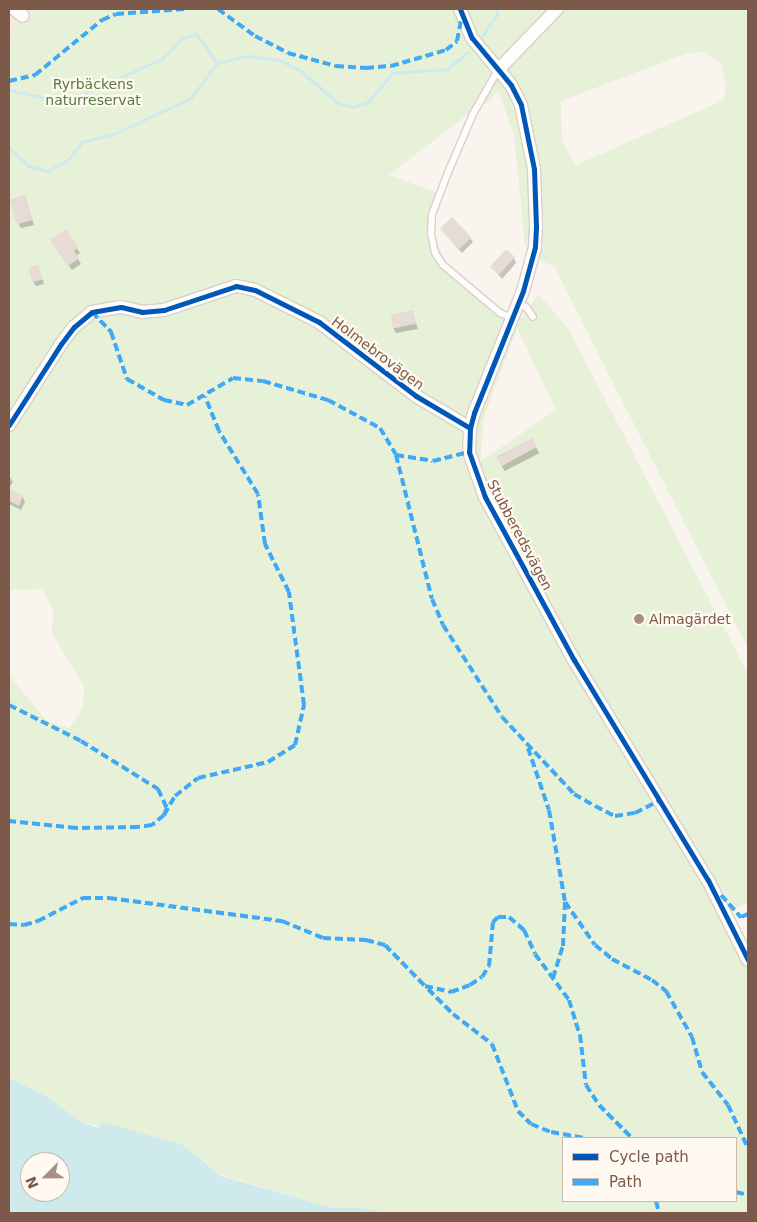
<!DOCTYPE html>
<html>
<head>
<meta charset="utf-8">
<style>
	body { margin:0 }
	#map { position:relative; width:757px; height:1222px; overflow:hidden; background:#f9f4ee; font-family:"DejaVu Sans",sans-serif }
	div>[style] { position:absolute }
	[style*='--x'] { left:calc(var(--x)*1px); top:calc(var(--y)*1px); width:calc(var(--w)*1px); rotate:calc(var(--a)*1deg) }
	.residential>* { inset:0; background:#f6eade }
	.green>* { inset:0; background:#e6f1d7 }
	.water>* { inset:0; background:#ceeaec }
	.shadow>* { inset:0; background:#0003; transform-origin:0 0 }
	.stream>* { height:3px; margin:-1.5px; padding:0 1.5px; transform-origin:1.5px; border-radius:1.5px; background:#ceeaec }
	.building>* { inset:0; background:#e6dcd5; transform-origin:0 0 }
	.roads { filter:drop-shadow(1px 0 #d9d0ca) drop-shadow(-1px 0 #d9d0ca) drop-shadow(0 1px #d9d0ca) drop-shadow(0 -1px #d9d0ca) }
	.service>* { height:6px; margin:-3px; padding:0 3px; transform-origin:3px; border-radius:3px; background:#fefdfc }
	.minor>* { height:12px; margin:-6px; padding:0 6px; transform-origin:6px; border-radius:6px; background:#fefdfc }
	.quiet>* { height:4px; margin-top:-2px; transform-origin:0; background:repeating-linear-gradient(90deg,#3fa9f5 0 8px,transparent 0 12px) }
	.cycleway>* { height:5px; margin:-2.5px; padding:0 2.5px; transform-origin:2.5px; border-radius:2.5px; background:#0057b8 }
	.dots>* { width:14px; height:14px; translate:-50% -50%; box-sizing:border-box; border:2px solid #fff9f1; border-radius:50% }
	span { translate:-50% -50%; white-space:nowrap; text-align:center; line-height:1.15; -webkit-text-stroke:4.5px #fff9f1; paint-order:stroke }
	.park-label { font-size:14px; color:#527d3d }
	.street-label { font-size:14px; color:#7c5949 }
	.poi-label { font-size:14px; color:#7c5949 }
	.left { translate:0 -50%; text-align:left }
	.frame { position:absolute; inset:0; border:10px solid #7c5949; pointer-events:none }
	.legend { position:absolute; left:562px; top:1137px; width:175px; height:65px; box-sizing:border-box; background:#fff9f1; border:1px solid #cbb9ae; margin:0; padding:6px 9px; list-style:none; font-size:15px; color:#7c5949 }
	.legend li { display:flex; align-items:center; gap:10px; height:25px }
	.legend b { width:25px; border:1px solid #cbb9ae }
	.north { position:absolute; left:20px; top:1152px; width:50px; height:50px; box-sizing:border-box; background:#fff9f1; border:1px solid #cbb9ae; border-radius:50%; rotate:247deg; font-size:14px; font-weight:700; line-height:20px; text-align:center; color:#7c5949 }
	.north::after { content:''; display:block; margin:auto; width:18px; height:22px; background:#a88f83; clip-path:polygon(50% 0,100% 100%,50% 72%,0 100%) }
</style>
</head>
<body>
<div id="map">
	<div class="residential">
		<i style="clip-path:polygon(9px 9px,35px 9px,29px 23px,17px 28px,9px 49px)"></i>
	</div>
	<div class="green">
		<i style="clip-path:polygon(evenodd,35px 9px,748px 9px,748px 649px,554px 266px,541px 261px,525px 245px,514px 134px,498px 91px,488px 103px,476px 104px,470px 116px,467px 115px,389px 175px,443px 195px,434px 217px,434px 236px,446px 263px,492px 304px,522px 318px,538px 294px,568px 328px,748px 674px,748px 902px,729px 912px,748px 945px,748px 1213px,392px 1213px,354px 1207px,333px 1208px,221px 1175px,183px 1145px,81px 1122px,46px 1096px,9px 1078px,9px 675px,46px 720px,69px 728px,83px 708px,84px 686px,52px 633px,53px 610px,42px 589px,9px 590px,9px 49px,17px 28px,29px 23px,35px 9px,701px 51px,721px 63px,726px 83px,724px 100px,576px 165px,562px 142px,561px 101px,685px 54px,701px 51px,35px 9px,517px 328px,556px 410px,480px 462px,484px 417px,517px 328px,35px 9px,563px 1138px,736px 1138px,736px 1201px,563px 1201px,563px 1138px)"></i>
	</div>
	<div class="water">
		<i style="clip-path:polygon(evenodd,9px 1078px,46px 1096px,81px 1122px,99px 1128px,103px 1122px,183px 1145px,221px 1176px,333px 1208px,354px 1207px,392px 1213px,9px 1213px,9px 1078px,30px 1162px,60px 1162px,60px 1192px,30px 1192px,30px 1162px)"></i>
	</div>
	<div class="shadow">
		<i style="clip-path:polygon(25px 196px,34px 225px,21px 228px,18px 223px)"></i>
		<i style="clip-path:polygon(441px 229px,470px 238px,473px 242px,462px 253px)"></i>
		<i style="clip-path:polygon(66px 231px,80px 253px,76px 256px,81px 264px,72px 270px,55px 246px)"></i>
		<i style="clip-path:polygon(514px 258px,516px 263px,502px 279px,492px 267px)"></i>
		<i style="clip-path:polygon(38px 267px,44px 284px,36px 286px,33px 281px)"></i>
		<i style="clip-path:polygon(412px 311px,418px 329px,396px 333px,393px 328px)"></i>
		<i style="left:532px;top:439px;width:16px;height:39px;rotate:63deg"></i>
		<i style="clip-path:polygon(9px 476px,13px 482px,9px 488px)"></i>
		<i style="clip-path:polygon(9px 490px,23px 497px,25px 502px,21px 510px,9px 504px)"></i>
	</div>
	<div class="stream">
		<i style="--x:481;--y:38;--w:29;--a:-56"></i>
		<i style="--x:497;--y:14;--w:5;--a:-90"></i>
		<i style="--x:9;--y:90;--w:58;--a:11.9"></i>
		<i style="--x:66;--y:102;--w:107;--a:-24.4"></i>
		<i style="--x:163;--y:58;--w:28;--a:-46"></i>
		<i style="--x:182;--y:38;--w:15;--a:-16"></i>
		<i style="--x:196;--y:34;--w:36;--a:54"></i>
		<i style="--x:9;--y:147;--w:28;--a:44"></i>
		<i style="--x:29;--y:166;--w:20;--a:15"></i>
		<i style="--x:48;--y:171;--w:24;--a:-30"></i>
		<i style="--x:69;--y:159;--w:21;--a:-53"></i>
		<i style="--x:82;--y:142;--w:33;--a:-14"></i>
		<i style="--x:114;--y:134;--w:85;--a:-25.1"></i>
		<i style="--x:191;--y:98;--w:44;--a:-53.4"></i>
		<i style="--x:217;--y:63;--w:32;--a:-13"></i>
		<i style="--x:248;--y:56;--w:34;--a:8"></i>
		<i style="--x:282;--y:61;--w:23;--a:29"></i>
		<i style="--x:302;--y:72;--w:48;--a:40.7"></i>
		<i style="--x:338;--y:103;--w:15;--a:16"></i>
		<i style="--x:352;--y:107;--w:17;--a:-17"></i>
		<i style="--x:368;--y:102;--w:38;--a:-50"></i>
		<i style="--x:392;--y:73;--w:55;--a:-4.2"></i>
		<i style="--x:447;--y:69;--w:27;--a:-39"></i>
	</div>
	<div class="building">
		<i style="left:25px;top:195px;width:26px;height:16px;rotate:74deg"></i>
		<i style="left:452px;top:217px;width:28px;height:17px;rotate:46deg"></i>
		<i style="clip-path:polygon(66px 229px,78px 247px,74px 251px,79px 258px,68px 266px,50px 240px)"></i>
		<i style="left:506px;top:249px;width:12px;height:24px;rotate:42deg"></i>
		<i style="left:38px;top:265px;width:15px;height:10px;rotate:74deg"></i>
		<i style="left:413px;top:310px;width:14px;height:23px;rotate:78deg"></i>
		<i style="left:532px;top:438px;width:10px;height:40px;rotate:61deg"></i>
		<i style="clip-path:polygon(9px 488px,23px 496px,19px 506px,9px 501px)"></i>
	</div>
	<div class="roads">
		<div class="service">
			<i style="--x:498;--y:70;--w:51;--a:119.6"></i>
			<i style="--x:473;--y:114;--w:61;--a:113.2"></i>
			<i style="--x:449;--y:170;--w:47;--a:111.1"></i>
			<i style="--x:432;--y:214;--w:20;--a:93"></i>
			<i style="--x:431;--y:234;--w:19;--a:78"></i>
			<i style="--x:435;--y:253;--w:14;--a:56"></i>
			<i style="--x:443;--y:265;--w:75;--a:40.1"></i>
			<i style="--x:500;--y:313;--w:14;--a:21"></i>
			<i style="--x:518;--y:304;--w:9;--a:21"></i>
			<i style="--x:526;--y:307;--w:12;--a:55"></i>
		</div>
		<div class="minor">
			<i style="--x:14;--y:9;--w:11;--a:38"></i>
			<i style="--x:460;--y:9;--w:31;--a:68"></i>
			<i style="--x:472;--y:38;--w:61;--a:50.3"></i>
			<i style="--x:511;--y:85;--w:22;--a:63"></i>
			<i style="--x:521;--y:105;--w:65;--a:78.5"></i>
			<i style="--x:534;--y:169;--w:58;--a:88"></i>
			<i style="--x:536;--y:227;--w:20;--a:93"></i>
			<i style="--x:535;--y:247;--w:46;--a:105.3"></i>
			<i style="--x:523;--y:291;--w:131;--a:111.9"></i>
			<i style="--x:474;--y:413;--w:16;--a:105"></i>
			<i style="--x:470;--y:428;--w:24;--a:92"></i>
			<i style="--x:469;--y:452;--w:48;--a:70.4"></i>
			<i style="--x:485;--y:497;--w:186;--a:61.4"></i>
			<i style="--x:574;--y:660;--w:258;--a:58.7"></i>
			<i style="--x:708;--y:880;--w:89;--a:63.4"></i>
			<i style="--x:498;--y:70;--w:85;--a:-46"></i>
			<i style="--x:9;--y:425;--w:96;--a:-57.3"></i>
			<i style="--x:61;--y:344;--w:21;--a:-53"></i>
			<i style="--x:74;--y:327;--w:23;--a:-40"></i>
			<i style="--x:92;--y:312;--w:29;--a:-10"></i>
			<i style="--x:121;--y:307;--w:22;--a:13"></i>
			<i style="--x:142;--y:312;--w:22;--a:-5"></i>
			<i style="--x:164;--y:310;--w:76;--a:-18.4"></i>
			<i style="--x:236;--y:286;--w:19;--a:12"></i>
			<i style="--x:255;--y:290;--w:72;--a:26.6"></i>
			<i style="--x:319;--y:322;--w:122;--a:37.3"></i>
			<i style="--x:416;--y:396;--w:63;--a:30.7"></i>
		</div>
	</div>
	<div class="quiet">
		<i style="--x:218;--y:9;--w:46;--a:36.1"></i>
		<i style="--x:255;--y:36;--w:37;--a:27"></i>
		<i style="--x:288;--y:53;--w:50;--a:15.2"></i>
		<i style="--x:336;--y:66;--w:30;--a:4"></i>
		<i style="--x:366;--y:68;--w:25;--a:-5"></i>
		<i style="--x:391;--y:66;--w:57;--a:-16.2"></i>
		<i style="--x:446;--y:50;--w:14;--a:-39"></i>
		<i style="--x:457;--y:41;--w:21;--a:-79"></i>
		<i style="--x:9;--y:81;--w:27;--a:-13"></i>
		<i style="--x:35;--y:75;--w:87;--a:-39.4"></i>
		<i style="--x:102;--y:20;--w:15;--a:-23"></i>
		<i style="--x:116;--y:14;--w:69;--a:-4.1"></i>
		<i style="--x:92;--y:312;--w:28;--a:46"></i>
		<i style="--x:111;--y:332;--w:50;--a:71.2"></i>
		<i style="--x:127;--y:379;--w:43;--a:29.6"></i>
		<i style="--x:164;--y:400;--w:24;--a:12"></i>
		<i style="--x:187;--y:405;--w:53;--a:-30.4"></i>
		<i style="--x:233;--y:378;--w:30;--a:6"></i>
		<i style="--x:263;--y:381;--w:68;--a:16.3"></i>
		<i style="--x:328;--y:400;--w:59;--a:28.3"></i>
		<i style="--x:380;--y:428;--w:31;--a:59"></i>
		<i style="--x:396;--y:455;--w:148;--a:76"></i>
		<i style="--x:432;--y:599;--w:28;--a:67"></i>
		<i style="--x:443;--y:625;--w:109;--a:57.3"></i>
		<i style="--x:502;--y:717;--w:105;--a:46.9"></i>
		<i style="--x:574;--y:794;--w:24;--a:30"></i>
		<i style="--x:595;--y:806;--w:22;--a:27"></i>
		<i style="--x:615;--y:816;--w:20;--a:-9"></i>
		<i style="--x:635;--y:813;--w:27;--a:-27"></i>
		<i style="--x:396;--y:455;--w:37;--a:9"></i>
		<i style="--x:433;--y:461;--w:37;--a:-14"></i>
		<i style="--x:9;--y:705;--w:80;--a:26.6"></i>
		<i style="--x:81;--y:741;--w:91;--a:31.9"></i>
		<i style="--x:158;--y:789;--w:21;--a:65"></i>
		<i style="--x:167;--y:808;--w:8;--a:113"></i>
		<i style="--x:164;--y:815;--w:16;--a:140"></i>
		<i style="--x:152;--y:825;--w:14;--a:172"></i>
		<i style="--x:138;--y:827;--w:62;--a:179.1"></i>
		<i style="--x:76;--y:828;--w:67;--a:-174"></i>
		<i style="--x:528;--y:748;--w:65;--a:71.3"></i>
		<i style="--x:549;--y:810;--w:93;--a:80.1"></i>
		<i style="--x:565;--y:902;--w:52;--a:55.1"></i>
		<i style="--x:595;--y:945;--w:22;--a:39"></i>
		<i style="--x:612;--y:959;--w:45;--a:27.7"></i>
		<i style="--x:652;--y:980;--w:18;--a:38"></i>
		<i style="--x:666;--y:991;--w:53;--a:60.5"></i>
		<i style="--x:692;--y:1037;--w:36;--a:74"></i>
		<i style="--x:702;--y:1072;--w:42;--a:51.8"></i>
		<i style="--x:728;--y:1105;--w:47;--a:65.1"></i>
		<i style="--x:164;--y:815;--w:22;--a:-60"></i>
		<i style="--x:175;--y:796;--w:29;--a:-38"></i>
		<i style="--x:198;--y:778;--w:72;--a:-12.9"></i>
		<i style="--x:268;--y:762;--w:32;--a:-32"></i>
		<i style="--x:295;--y:745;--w:41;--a:-77.3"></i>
		<i style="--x:304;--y:705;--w:114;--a:-97.6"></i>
		<i style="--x:289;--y:592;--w:54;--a:-116.6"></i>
		<i style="--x:265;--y:544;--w:50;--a:-98"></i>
		<i style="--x:258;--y:494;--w:74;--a:-121.8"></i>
		<i style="--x:219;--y:431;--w:37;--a:-112"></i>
		<i style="--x:721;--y:895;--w:30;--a:48"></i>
		<i style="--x:741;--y:917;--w:8;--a:-23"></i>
		<i style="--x:9;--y:924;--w:15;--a:4"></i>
		<i style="--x:24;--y:925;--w:15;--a:-16"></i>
		<i style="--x:38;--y:921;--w:51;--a:-27.1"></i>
		<i style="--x:83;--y:898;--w:26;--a:0"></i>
		<i style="--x:109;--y:898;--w:175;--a:7.6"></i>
		<i style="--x:282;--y:921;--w:44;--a:22.5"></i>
		<i style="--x:323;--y:938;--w:43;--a:2.7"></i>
		<i style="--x:366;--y:940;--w:20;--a:15"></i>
		<i style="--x:385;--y:945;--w:57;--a:45.7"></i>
		<i style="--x:425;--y:986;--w:27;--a:13"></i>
		<i style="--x:451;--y:992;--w:20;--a:-20"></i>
		<i style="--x:470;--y:985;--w:14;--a:-34"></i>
		<i style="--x:482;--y:977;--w:13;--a:-58"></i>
		<i style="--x:489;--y:966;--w:44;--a:-84.8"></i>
		<i style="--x:493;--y:922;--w:7;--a:-45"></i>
		<i style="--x:498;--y:917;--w:11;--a:0"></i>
		<i style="--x:509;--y:917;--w:20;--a:41"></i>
		<i style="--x:524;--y:930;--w:26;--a:65"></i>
		<i style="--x:535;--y:954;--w:57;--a:53.5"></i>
		<i style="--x:569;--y:1000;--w:37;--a:73"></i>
		<i style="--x:580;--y:1035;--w:50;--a:83.2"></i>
		<i style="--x:586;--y:1085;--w:24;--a:57"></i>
		<i style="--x:599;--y:1105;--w:47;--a:45"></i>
		<i style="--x:553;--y:978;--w:34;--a:-73"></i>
		<i style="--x:563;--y:946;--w:44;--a:-87.4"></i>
		<i style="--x:428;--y:989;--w:35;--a:45"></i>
		<i style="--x:453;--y:1014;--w:49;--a:37.6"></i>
		<i style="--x:492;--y:1044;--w:72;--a:68.8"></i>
		<i style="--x:518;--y:1111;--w:18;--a:45"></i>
		<i style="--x:531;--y:1124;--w:22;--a:22"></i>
		<i style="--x:551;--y:1132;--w:34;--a:10"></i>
		<i style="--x:736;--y:1192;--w:12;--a:14"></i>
		<i style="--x:656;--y:1201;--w:12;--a:76"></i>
	</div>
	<div class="cycleway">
		<i style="--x:460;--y:9;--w:31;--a:68"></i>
		<i style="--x:472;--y:38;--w:61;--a:50.3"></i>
		<i style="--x:511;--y:85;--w:22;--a:63"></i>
		<i style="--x:521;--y:105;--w:65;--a:78.5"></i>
		<i style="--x:534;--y:169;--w:58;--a:88"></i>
		<i style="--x:536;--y:227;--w:20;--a:93"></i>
		<i style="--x:535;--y:247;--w:46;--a:105.3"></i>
		<i style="--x:523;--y:291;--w:131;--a:111.9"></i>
		<i style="--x:474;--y:413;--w:16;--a:105"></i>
		<i style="--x:470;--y:428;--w:24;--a:92"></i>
		<i style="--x:469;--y:452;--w:48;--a:70.4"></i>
		<i style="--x:485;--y:497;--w:186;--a:61.4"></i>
		<i style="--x:574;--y:660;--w:258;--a:58.7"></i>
		<i style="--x:708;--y:880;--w:89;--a:63.4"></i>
		<i style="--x:9;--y:425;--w:96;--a:-57.3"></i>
		<i style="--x:61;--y:344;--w:21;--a:-53"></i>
		<i style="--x:74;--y:327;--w:23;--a:-40"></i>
		<i style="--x:92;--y:312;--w:29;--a:-10"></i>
		<i style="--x:121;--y:307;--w:22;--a:13"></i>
		<i style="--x:142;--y:312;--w:22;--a:-5"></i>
		<i style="--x:164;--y:310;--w:76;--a:-18.4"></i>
		<i style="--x:236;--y:286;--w:19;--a:12"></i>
		<i style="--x:255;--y:290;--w:72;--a:26.6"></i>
		<i style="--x:319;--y:322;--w:122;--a:37.3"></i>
		<i style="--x:416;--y:396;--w:63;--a:30.7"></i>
	</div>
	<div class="dots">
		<i style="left:639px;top:619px;background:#a88f83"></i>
	</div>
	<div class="park-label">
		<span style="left:93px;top:92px">Ryrbäckens<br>naturreservat</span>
	</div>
	<div class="street-label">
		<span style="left:378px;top:353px;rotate:37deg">Holmebrovägen</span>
		<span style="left:520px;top:535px;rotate:62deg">Stubberedsvägen</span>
	</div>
	<div class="poi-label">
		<span class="left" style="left:649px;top:619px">Almagärdet</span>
	</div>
	<div class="frame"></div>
	<ul class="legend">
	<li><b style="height:6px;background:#0057b8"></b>Cycle path</li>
	<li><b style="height:6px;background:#3fa9f5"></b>Path</li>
	</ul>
	<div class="north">N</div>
</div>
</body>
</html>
